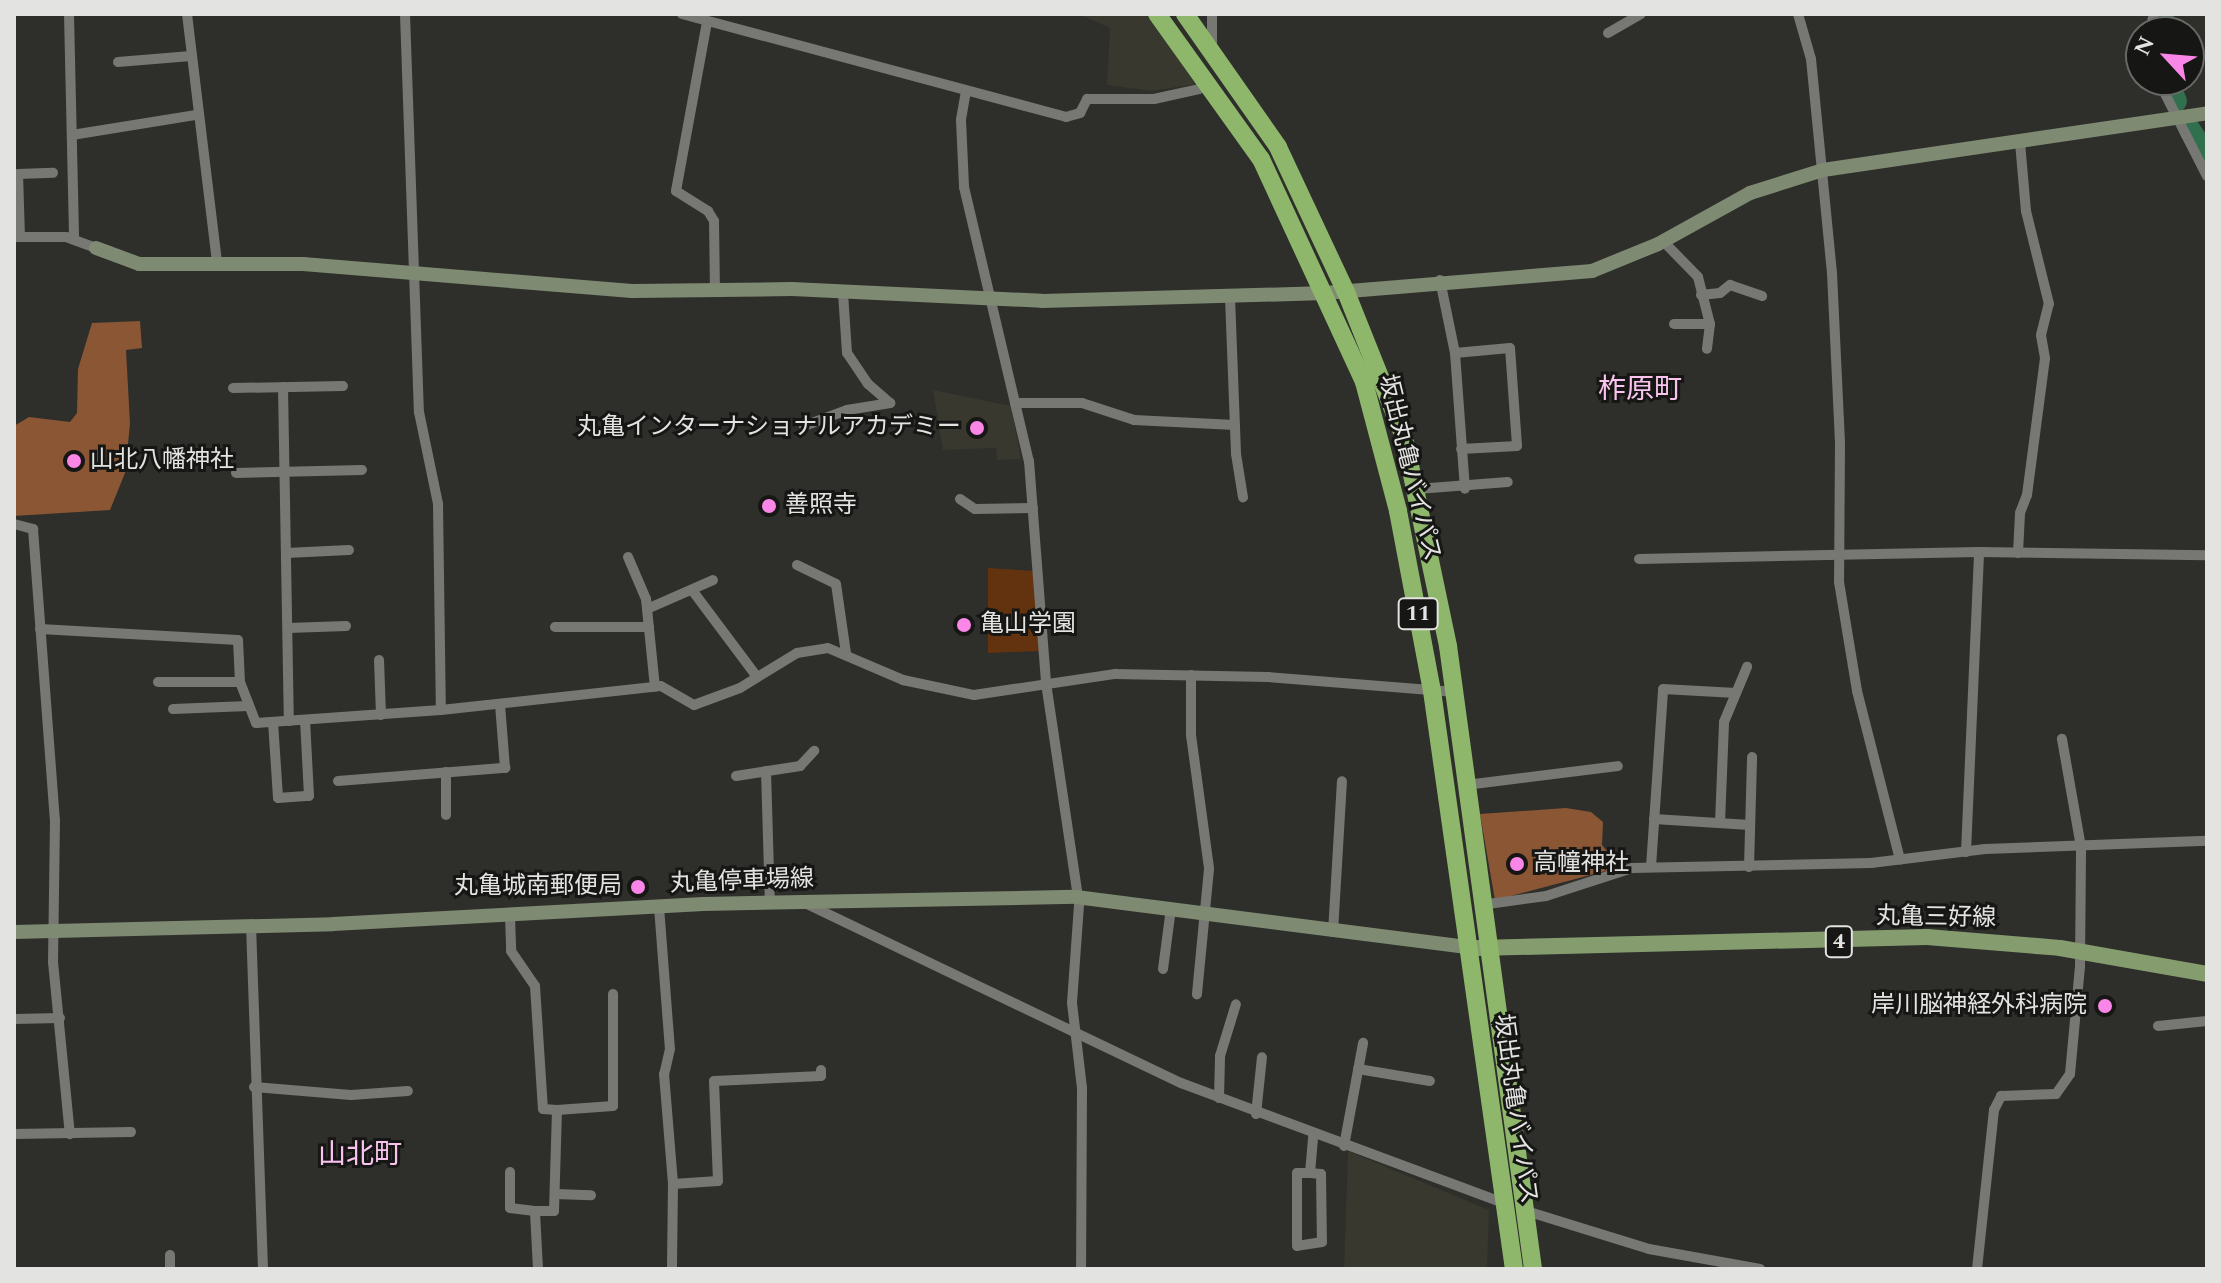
<!DOCTYPE html>
<html>
<head>
<meta charset="utf-8">
<style>
	body { margin:0 }
	#map { position:relative; width:2221px; height:1283px; overflow:hidden; background:#2e2e2b; font-family:Spectral,"Noto Sans JP",serif }
	div>[style] { position:absolute }
	[style*='--x'] { left:calc(var(--x)*1px); top:calc(var(--y)*1px); width:calc(var(--w)*1px); rotate:calc(var(--a)*1deg) }
	.built>* { inset:0; background:#38382f }
	.green>* { inset:0; background:#633310 }
	.forest>* { inset:0; background:#8b5634 }
	.river>* { height:22px; margin:-11px; padding:0 11px; transform-origin:11px; border-radius:11px; background:#31704f }
	.street>* { height:10px; margin:-5px; padding:0 5px; transform-origin:5px; border-radius:5px; background:#777773 }
	.secondary>* { height:14px; margin:-7px; padding:0 7px; transform-origin:7px; border-radius:7px; background:#7e8a71 }
	.primary>* { height:16px; margin:-8px; padding:0 8px; transform-origin:8px; border-radius:8px; background:#859d6e }
	.highway>* { height:18px; margin:-9px; padding:0 9px; transform-origin:9px; border-radius:9px; background:#8eb76b }
	.dots>* { width:22px; height:22px; translate:-50% -50%; box-sizing:border-box; border:4px solid #161615; border-radius:50% }
	span { translate:-50% -50%; white-space:nowrap; text-align:center; line-height:1.15; -webkit-text-stroke:6px #161615; paint-order:stroke }
	.shield-label span { padding:2px 6px; background:#161615; border:2px solid; border-radius:6px; -webkit-text-stroke-width:0 }
	.shield-label { font-size:22px; color:#e3e3e2; font-weight:700 }
	.poi-label { font-size:24px; color:#e3e3e2 }
	.right { translate:-100% -50%; text-align:right }
	.left { translate:0 -50%; text-align:left }
	.street-label { font-size:24px; color:#e3e3e2 }
	.quarter-label { font-size:28px; color:#f8c4ed }
	.frame { position:absolute; inset:0; border:16px solid #e3e3e2; pointer-events:none }
	.north { position:absolute; left:2125px; top:16px; width:80px; height:80px; box-sizing:border-box; background:#161615; border:2px solid #686867; border-radius:50%; rotate:296deg; font-size:22px; font-weight:700; line-height:32px; text-align:center; color:#e3e3e2 }
	.north::after { content:''; display:block; margin:auto; width:28px; height:36px; background:#fa87e7; clip-path:polygon(50% 0,100% 100%,50% 72%,0 100%) }
</style>
</head>
<body>
<div id="map">
	<div class="built">
		<i style="clip-path:polygon(1079px 14px,1145px 14px,1197px 84px,1152px 91px,1107px 85px,1110px 28px)"></i>
		<i style="clip-path:polygon(933px 390px,1011px 406px,1021px 459px,997px 460px,996px 448px,943px 450px)"></i>
		<i style="clip-path:polygon(1348px 1151px,1489px 1210px,1487px 1269px,1344px 1269px)"></i>
	</div>
	<div class="green">
		<i style="clip-path:polygon(988px 568px,1033px 571px,1039px 651px,988px 653px)"></i>
	</div>
	<div class="forest">
		<i style="clip-path:polygon(140px 321px,142px 348px,126px 350px,130px 424px,125px 473px,110px 510px,14px 516px,14px 426px,29px 417px,70px 422px,77px 413px,78px 369px,92px 323px)"></i>
		<i style="clip-path:polygon(1566px 808px,1591px 812px,1603px 822px,1602px 845px,1611px 856px,1621px 857px,1621px 867px,1495px 900px,1480px 814px)"></i>
	</div>
	<div class="river">
		<i style="--x:2155;--y:32;--w:20;--a:-66"></i>
		<i style="--x:2167;--y:80;--w:23;--a:67"></i>
		<i style="--x:2190;--y:130;--w:31;--a:57"></i>
	</div>
	<div class="street">
		<i style="--x:69;--y:14;--w:225;--a:88.7"></i>
		<i style="--x:187;--y:14;--w:251;--a:83.1"></i>
		<i style="--x:405;--y:14;--w:398;--a:88"></i>
		<i style="--x:419;--y:412;--w:94;--a:78.3"></i>
		<i style="--x:438;--y:504;--w:206;--a:89.2"></i>
		<i style="--x:682;--y:14;--w:398;--a:15"></i>
		<i style="--x:1066;--y:117;--w:15;--a:-16"></i>
		<i style="--x:1080;--y:113;--w:16;--a:-63"></i>
		<i style="--x:1087;--y:99;--w:67;--a:0"></i>
		<i style="--x:1154;--y:99;--w:46;--a:-12.5"></i>
		<i style="--x:1199;--y:89;--w:11;--a:-41"></i>
		<i style="--x:1212;--y:14;--w:34;--a:90"></i>
		<i style="--x:1798;--y:14;--w:47;--a:73.9"></i>
		<i style="--x:1811;--y:59;--w:215;--a:84.4"></i>
		<i style="--x:1832;--y:273;--w:172;--a:87.3"></i>
		<i style="--x:1840;--y:445;--w:137;--a:90.4"></i>
		<i style="--x:1839;--y:582;--w:110;--a:80.6"></i>
		<i style="--x:1857;--y:691;--w:174;--a:75.7"></i>
		<i style="--x:707;--y:22;--w:172;--a:100.4"></i>
		<i style="--x:676;--y:191;--w:38;--a:32"></i>
		<i style="--x:708;--y:211;--w:12;--a:59"></i>
		<i style="--x:714;--y:221;--w:70;--a:89.2"></i>
		<i style="--x:2149;--y:32;--w:19;--a:-74"></i>
		<i style="--x:1608;--y:33;--w:38;--a:-30"></i>
		<i style="--x:118;--y:62;--w:73;--a:-4.7"></i>
		<i style="--x:2158;--y:80;--w:108;--a:63"></i>
		<i style="--x:966;--y:91;--w:29;--a:100"></i>
		<i style="--x:961;--y:120;--w:67;--a:87.4"></i>
		<i style="--x:964;--y:187;--w:282;--a:76.7"></i>
		<i style="--x:1029;--y:461;--w:223;--a:85.6"></i>
		<i style="--x:1046;--y:683;--w:224;--a:81.5"></i>
		<i style="--x:1079;--y:905;--w:98;--a:94.1"></i>
		<i style="--x:1072;--y:1003;--w:86;--a:83.3"></i>
		<i style="--x:1082;--y:1088;--w:181;--a:90.3"></i>
		<i style="--x:72;--y:135;--w:126;--a:-9.2"></i>
		<i style="--x:16;--y:237;--w:50;--a:0"></i>
		<i style="--x:66;--y:237;--w:32;--a:20"></i>
		<i style="--x:20;--y:237;--w:63;--a:-91.8"></i>
		<i style="--x:18;--y:174;--w:35;--a:-2"></i>
		<i style="--x:1663;--y:241;--w:50;--a:45.8"></i>
		<i style="--x:1698;--y:277;--w:49;--a:75.7"></i>
		<i style="--x:1710;--y:324;--w:25;--a:97"></i>
		<i style="--x:1440;--y:280;--w:75;--a:78.4"></i>
		<i style="--x:1455;--y:353;--w:136;--a:85.8"></i>
		<i style="--x:1701;--y:295;--w:19;--a:-6"></i>
		<i style="--x:1720;--y:293;--w:13;--a:-39"></i>
		<i style="--x:1730;--y:285;--w:34;--a:19"></i>
		<i style="--x:1230;--y:297;--w:157;--a:87.8"></i>
		<i style="--x:1236;--y:454;--w:44;--a:80.8"></i>
		<i style="--x:1674;--y:324;--w:36;--a:0"></i>
		<i style="--x:1455;--y:353;--w:55;--a:-5.2"></i>
		<i style="--x:1510;--y:348;--w:98;--a:85.9"></i>
		<i style="--x:1517;--y:446;--w:56;--a:176.9"></i>
		<i style="--x:283;--y:387;--w:334;--a:89"></i>
		<i style="--x:233;--y:388;--w:110;--a:-1"></i>
		<i style="--x:1015;--y:403;--w:67;--a:0"></i>
		<i style="--x:1082;--y:403;--w:55;--a:18.1"></i>
		<i style="--x:1134;--y:420;--w:101;--a:2.8"></i>
		<i style="--x:804;--y:426;--w:46;--a:-20.4"></i>
		<i style="--x:847;--y:410;--w:44;--a:-9.2"></i>
		<i style="--x:890;--y:403;--w:29;--a:-139"></i>
		<i style="--x:868;--y:384;--w:37;--a:-124"></i>
		<i style="--x:847;--y:353;--w:60;--a:-93.8"></i>
		<i style="--x:236;--y:473;--w:126;--a:-1.4"></i>
		<i style="--x:1417;--y:489;--w:91;--a:-4.4"></i>
		<i style="--x:960;--y:499;--w:18;--a:34"></i>
		<i style="--x:975;--y:509;--w:58;--a:-1"></i>
		<i style="--x:14;--y:524;--w:20;--a:15"></i>
		<i style="--x:33;--y:529;--w:292;--a:85.7"></i>
		<i style="--x:55;--y:820;--w:142;--a:90.8"></i>
		<i style="--x:53;--y:962;--w:173;--a:84.4"></i>
		<i style="--x:286;--y:553;--w:63;--a:-2.7"></i>
		<i style="--x:2018;--y:553;--w:40;--a:-87.1"></i>
		<i style="--x:2020;--y:513;--w:19;--a:-69"></i>
		<i style="--x:2027;--y:495;--w:138;--a:-82.5"></i>
		<i style="--x:2045;--y:358;--w:23;--a:-100"></i>
		<i style="--x:2041;--y:335;--w:32;--a:-76"></i>
		<i style="--x:2049;--y:304;--w:96;--a:-103.9"></i>
		<i style="--x:2026;--y:211;--w:69;--a:-95"></i>
		<i style="--x:628;--y:557;--w:46;--a:66.8"></i>
		<i style="--x:646;--y:599;--w:88;--a:84.2"></i>
		<i style="--x:1639;--y:559;--w:340;--a:-1.2"></i>
		<i style="--x:1979;--y:552;--w:228;--a:0.8"></i>
		<i style="--x:797;--y:565;--w:43;--a:26"></i>
		<i style="--x:836;--y:584;--w:70;--a:81.8"></i>
		<i style="--x:692;--y:590;--w:109;--a:53.2"></i>
		<i style="--x:647;--y:609;--w:72;--a:-23.7"></i>
		<i style="--x:555;--y:627;--w:94;--a:0"></i>
		<i style="--x:288;--y:628;--w:58;--a:-2"></i>
		<i style="--x:40;--y:629;--w:198;--a:3.2"></i>
		<i style="--x:238;--y:640;--w:42;--a:87.3"></i>
		<i style="--x:240;--y:682;--w:82;--a:180"></i>
		<i style="--x:379;--y:660;--w:55;--a:87.9"></i>
		<i style="--x:1191;--y:675;--w:60;--a:90"></i>
		<i style="--x:1191;--y:735;--w:135;--a:82.3"></i>
		<i style="--x:1209;--y:869;--w:126;--a:95.5"></i>
		<i style="--x:240;--y:682;--w:44;--a:68.7"></i>
		<i style="--x:256;--y:723;--w:185;--a:-4"></i>
		<i style="--x:441;--y:710;--w:221;--a:-6.2"></i>
		<i style="--x:661;--y:686;--w:38;--a:30"></i>
		<i style="--x:694;--y:705;--w:49;--a:-20.3"></i>
		<i style="--x:740;--y:688;--w:67;--a:-31.6"></i>
		<i style="--x:797;--y:653;--w:31;--a:-9"></i>
		<i style="--x:828;--y:648;--w:82;--a:23.1"></i>
		<i style="--x:903;--y:680;--w:73;--a:11.9"></i>
		<i style="--x:974;--y:695;--w:143;--a:-8.5"></i>
		<i style="--x:1115;--y:674;--w:153;--a:1.1"></i>
		<i style="--x:1268;--y:677;--w:188;--a:4.6"></i>
		<i style="--x:173;--y:709;--w:75;--a:-2.3"></i>
		<i style="--x:273;--y:722;--w:76;--a:86.2"></i>
		<i style="--x:278;--y:798;--w:31;--a:-4"></i>
		<i style="--x:309;--y:796;--w:76;--a:-93"></i>
		<i style="--x:766;--y:771;--w:131;--a:88.3"></i>
		<i style="--x:736;--y:776;--w:65;--a:-8.9"></i>
		<i style="--x:800;--y:766;--w:21;--a:-47"></i>
		<i style="--x:338;--y:781;--w:168;--a:-4.5"></i>
		<i style="--x:505;--y:768;--w:63;--a:-94.5"></i>
		<i style="--x:1466;--y:785;--w:153;--a:-7.1"></i>
		<i style="--x:446;--y:815;--w:43;--a:-90"></i>
		<i style="--x:1654;--y:819;--w:96;--a:3.6"></i>
		<i style="--x:1720;--y:823;--w:101;--a:-87.7"></i>
		<i style="--x:1724;--y:722;--w:60;--a:-67.3"></i>
		<i style="--x:1966;--y:852;--w:300;--a:-87.5"></i>
		<i style="--x:1651;--y:867;--w:178;--a:-86.1"></i>
		<i style="--x:1663;--y:689;--w:73;--a:3.1"></i>
		<i style="--x:1749;--y:867;--w:110;--a:-88.4"></i>
		<i style="--x:807;--y:904;--w:415;--a:25.6"></i>
		<i style="--x:1181;--y:1083;--w:345;--a:20.4"></i>
		<i style="--x:1481;--y:905;--w:66;--a:-7.9"></i>
		<i style="--x:1546;--y:896;--w:90;--a:-18"></i>
		<i style="--x:1632;--y:868;--w:239;--a:-1.2"></i>
		<i style="--x:1871;--y:863;--w:115;--a:-7"></i>
		<i style="--x:1985;--y:849;--w:222;--a:-2.1"></i>
		<i style="--x:659;--y:907;--w:142;--a:85.6"></i>
		<i style="--x:670;--y:1049;--w:26;--a:103"></i>
		<i style="--x:664;--y:1074;--w:110;--a:85.3"></i>
		<i style="--x:673;--y:1184;--w:85;--a:90.7"></i>
		<i style="--x:510;--y:916;--w:35;--a:88"></i>
		<i style="--x:511;--y:951;--w:42;--a:55.6"></i>
		<i style="--x:535;--y:986;--w:123;--a:86.3"></i>
		<i style="--x:543;--y:1109;--w:14;--a:4"></i>
		<i style="--x:251;--y:925;--w:344;--a:88"></i>
		<i style="--x:1333;--y:932;--w:151;--a:-86.6"></i>
		<i style="--x:1163;--y:969;--w:62;--a:-82.5"></i>
		<i style="--x:14;--y:1019;--w:46;--a:-1.2"></i>
		<i style="--x:2158;--y:1026;--w:49;--a:-5.8"></i>
		<i style="--x:1358;--y:1069;--w:73;--a:9.5"></i>
		<i style="--x:254;--y:1087;--w:97;--a:4.7"></i>
		<i style="--x:351;--y:1095;--w:57;--a:-4"></i>
		<i style="--x:1219;--y:1098;--w:42;--a:-88.6"></i>
		<i style="--x:1220;--y:1056;--w:54;--a:-72.9"></i>
		<i style="--x:1256;--y:1114;--w:57;--a:-84"></i>
		<i style="--x:14;--y:1134;--w:117;--a:-1"></i>
		<i style="--x:1344;--y:1146;--w:105;--a:-79.5"></i>
		<i style="--x:510;--y:1172;--w:36;--a:90"></i>
		<i style="--x:510;--y:1208;--w:25;--a:7"></i>
		<i style="--x:1310;--y:1173;--w:11;--a:5"></i>
		<i style="--x:1321;--y:1174;--w:68;--a:89.2"></i>
		<i style="--x:1322;--y:1242;--w:25;--a:171"></i>
		<i style="--x:1297;--y:1246;--w:73;--a:-90"></i>
		<i style="--x:1297;--y:1173;--w:13;--a:0"></i>
		<i style="--x:1310;--y:1173;--w:37;--a:-85"></i>
		<i style="--x:673;--y:1184;--w:45;--a:-3.8"></i>
		<i style="--x:718;--y:1181;--w:100;--a:-92.3"></i>
		<i style="--x:714;--y:1081;--w:107;--a:-2.7"></i>
		<i style="--x:821;--y:1076;--w:6;--a:-90"></i>
		<i style="--x:555;--y:1194;--w:36;--a:2"></i>
		<i style="--x:1523;--y:1210;--w:132;--a:17.2"></i>
		<i style="--x:1649;--y:1249;--w:113;--a:10.2"></i>
		<i style="--x:170;--y:1255;--w:14;--a:90"></i>
		<i style="--x:538;--y:1269;--w:58;--a:-93"></i>
		<i style="--x:535;--y:1211;--w:19;--a:0"></i>
		<i style="--x:554;--y:1211;--w:101;--a:-88.3"></i>
		<i style="--x:557;--y:1110;--w:56;--a:-4.1"></i>
		<i style="--x:613;--y:1106;--w:112;--a:-90"></i>
		<i style="--x:1977;--y:1269;--w:160;--a:-83.9"></i>
		<i style="--x:1994;--y:1110;--w:16;--a:-63"></i>
		<i style="--x:2001;--y:1096;--w:55;--a:-2.1"></i>
		<i style="--x:2056;--y:1094;--w:24;--a:-55"></i>
		<i style="--x:2070;--y:1074;--w:107;--a:-84.7"></i>
		<i style="--x:2080;--y:967;--w:120;--a:-89.5"></i>
		<i style="--x:2081;--y:847;--w:110;--a:-100"></i>
	</div>
	<div class="secondary">
		<i style="--x:96;--y:248;--w:46;--a:20.4"></i>
		<i style="--x:139;--y:264;--w:164;--a:0"></i>
		<i style="--x:303;--y:264;--w:330;--a:4.7"></i>
		<i style="--x:632;--y:291;--w:160;--a:-0.7"></i>
		<i style="--x:792;--y:289;--w:250;--a:2.7"></i>
		<i style="--x:1042;--y:301;--w:283;--a:-1.6"></i>
		<i style="--x:1325;--y:293;--w:268;--a:-4.7"></i>
		<i style="--x:1592;--y:271;--w:71;--a:-22.2"></i>
		<i style="--x:1658;--y:244;--w:105;--a:-29"></i>
		<i style="--x:1750;--y:193;--w:77;--a:-17.5"></i>
		<i style="--x:1823;--y:170;--w:388;--a:-8.4"></i>
		<i style="--x:14;--y:932;--w:319;--a:-1.4"></i>
		<i style="--x:333;--y:924;--w:371;--a:-3.1"></i>
		<i style="--x:703;--y:904;--w:373;--a:-1.1"></i>
		<i style="--x:1076;--y:897;--w:396;--a:7.3"></i>
	</div>
	<div class="primary">
		<i style="--x:1478;--y:948;--w:449;--a:-1.4"></i>
		<i style="--x:1927;--y:937;--w:133;--a:4.7"></i>
		<i style="--x:2060;--y:948;--w:149;--a:10"></i>
	</div>
	<div class="highway">
		<i style="--x:1157;--y:14;--w:178;--a:54.4"></i>
		<i style="--x:1261;--y:159;--w:246;--a:65.2"></i>
		<i style="--x:1364;--y:382;--w:133;--a:75.2"></i>
		<i style="--x:1398;--y:511;--w:183;--a:79.3"></i>
		<i style="--x:1432;--y:691;--w:584;--a:81.93"></i>
		<i style="--x:1185;--y:14;--w:162;--a:55"></i>
		<i style="--x:1278;--y:147;--w:160;--a:64.9"></i>
		<i style="--x:1346;--y:292;--w:156;--a:68.2"></i>
		<i style="--x:1404;--y:437;--w:214;--a:78.1"></i>
		<i style="--x:1448;--y:646;--w:629;--a:82.23"></i>
	</div>
	<div class="dots">
		<i style="left:977px;top:428px;background:#fa87e7"></i>
		<i style="left:74px;top:461px;background:#fa87e7"></i>
		<i style="left:769px;top:506px;background:#fa87e7"></i>
		<i style="left:964px;top:625px;background:#fa87e7"></i>
		<i style="left:1517px;top:864px;background:#fa87e7"></i>
		<i style="left:638px;top:887px;background:#fa87e7"></i>
		<i style="left:2105px;top:1006px;background:#fa87e7"></i>
	</div>
	<div class="shield-label">
		<span style="left:1418px;top:614px">11</span>
		<span style="left:1839px;top:942px">4</span>
	</div>
	<div class="poi-label">
		<span class="right" style="left:961px;top:428px">丸亀インターナショナルアカデミー</span>
		<span class="left" style="left:90px;top:461px">山北八幡神社</span>
		<span class="left" style="left:785px;top:506px">善照寺</span>
		<span class="left" style="left:980px;top:625px">亀山学園</span>
		<span class="left" style="left:1533px;top:864px">高幢神社</span>
		<span class="right" style="left:622px;top:887px">丸亀城南郵便局</span>
		<span class="right" style="left:2087px;top:1006px">岸川脳神経外科病院</span>
	</div>
	<div class="street-label">
		<span style="left:1409px;top:468px;rotate:76deg">坂出丸亀バイパス</span>
		<span style="left:742px;top:882px;rotate:-2deg">丸亀停車場線</span>
		<span style="left:1936px;top:918px;rotate:1deg">丸亀三好線</span>
		<span style="left:1515px;top:1109px;rotate:82deg">坂出丸亀バイパス</span>
	</div>
	<div class="quarter-label">
		<span style="left:1640px;top:390px">柞原町</span>
		<span style="left:360px;top:1155px">山北町</span>
	</div>
	<div class="frame"></div>
	<div class="north">N</div>
</div>
</body>
</html>
